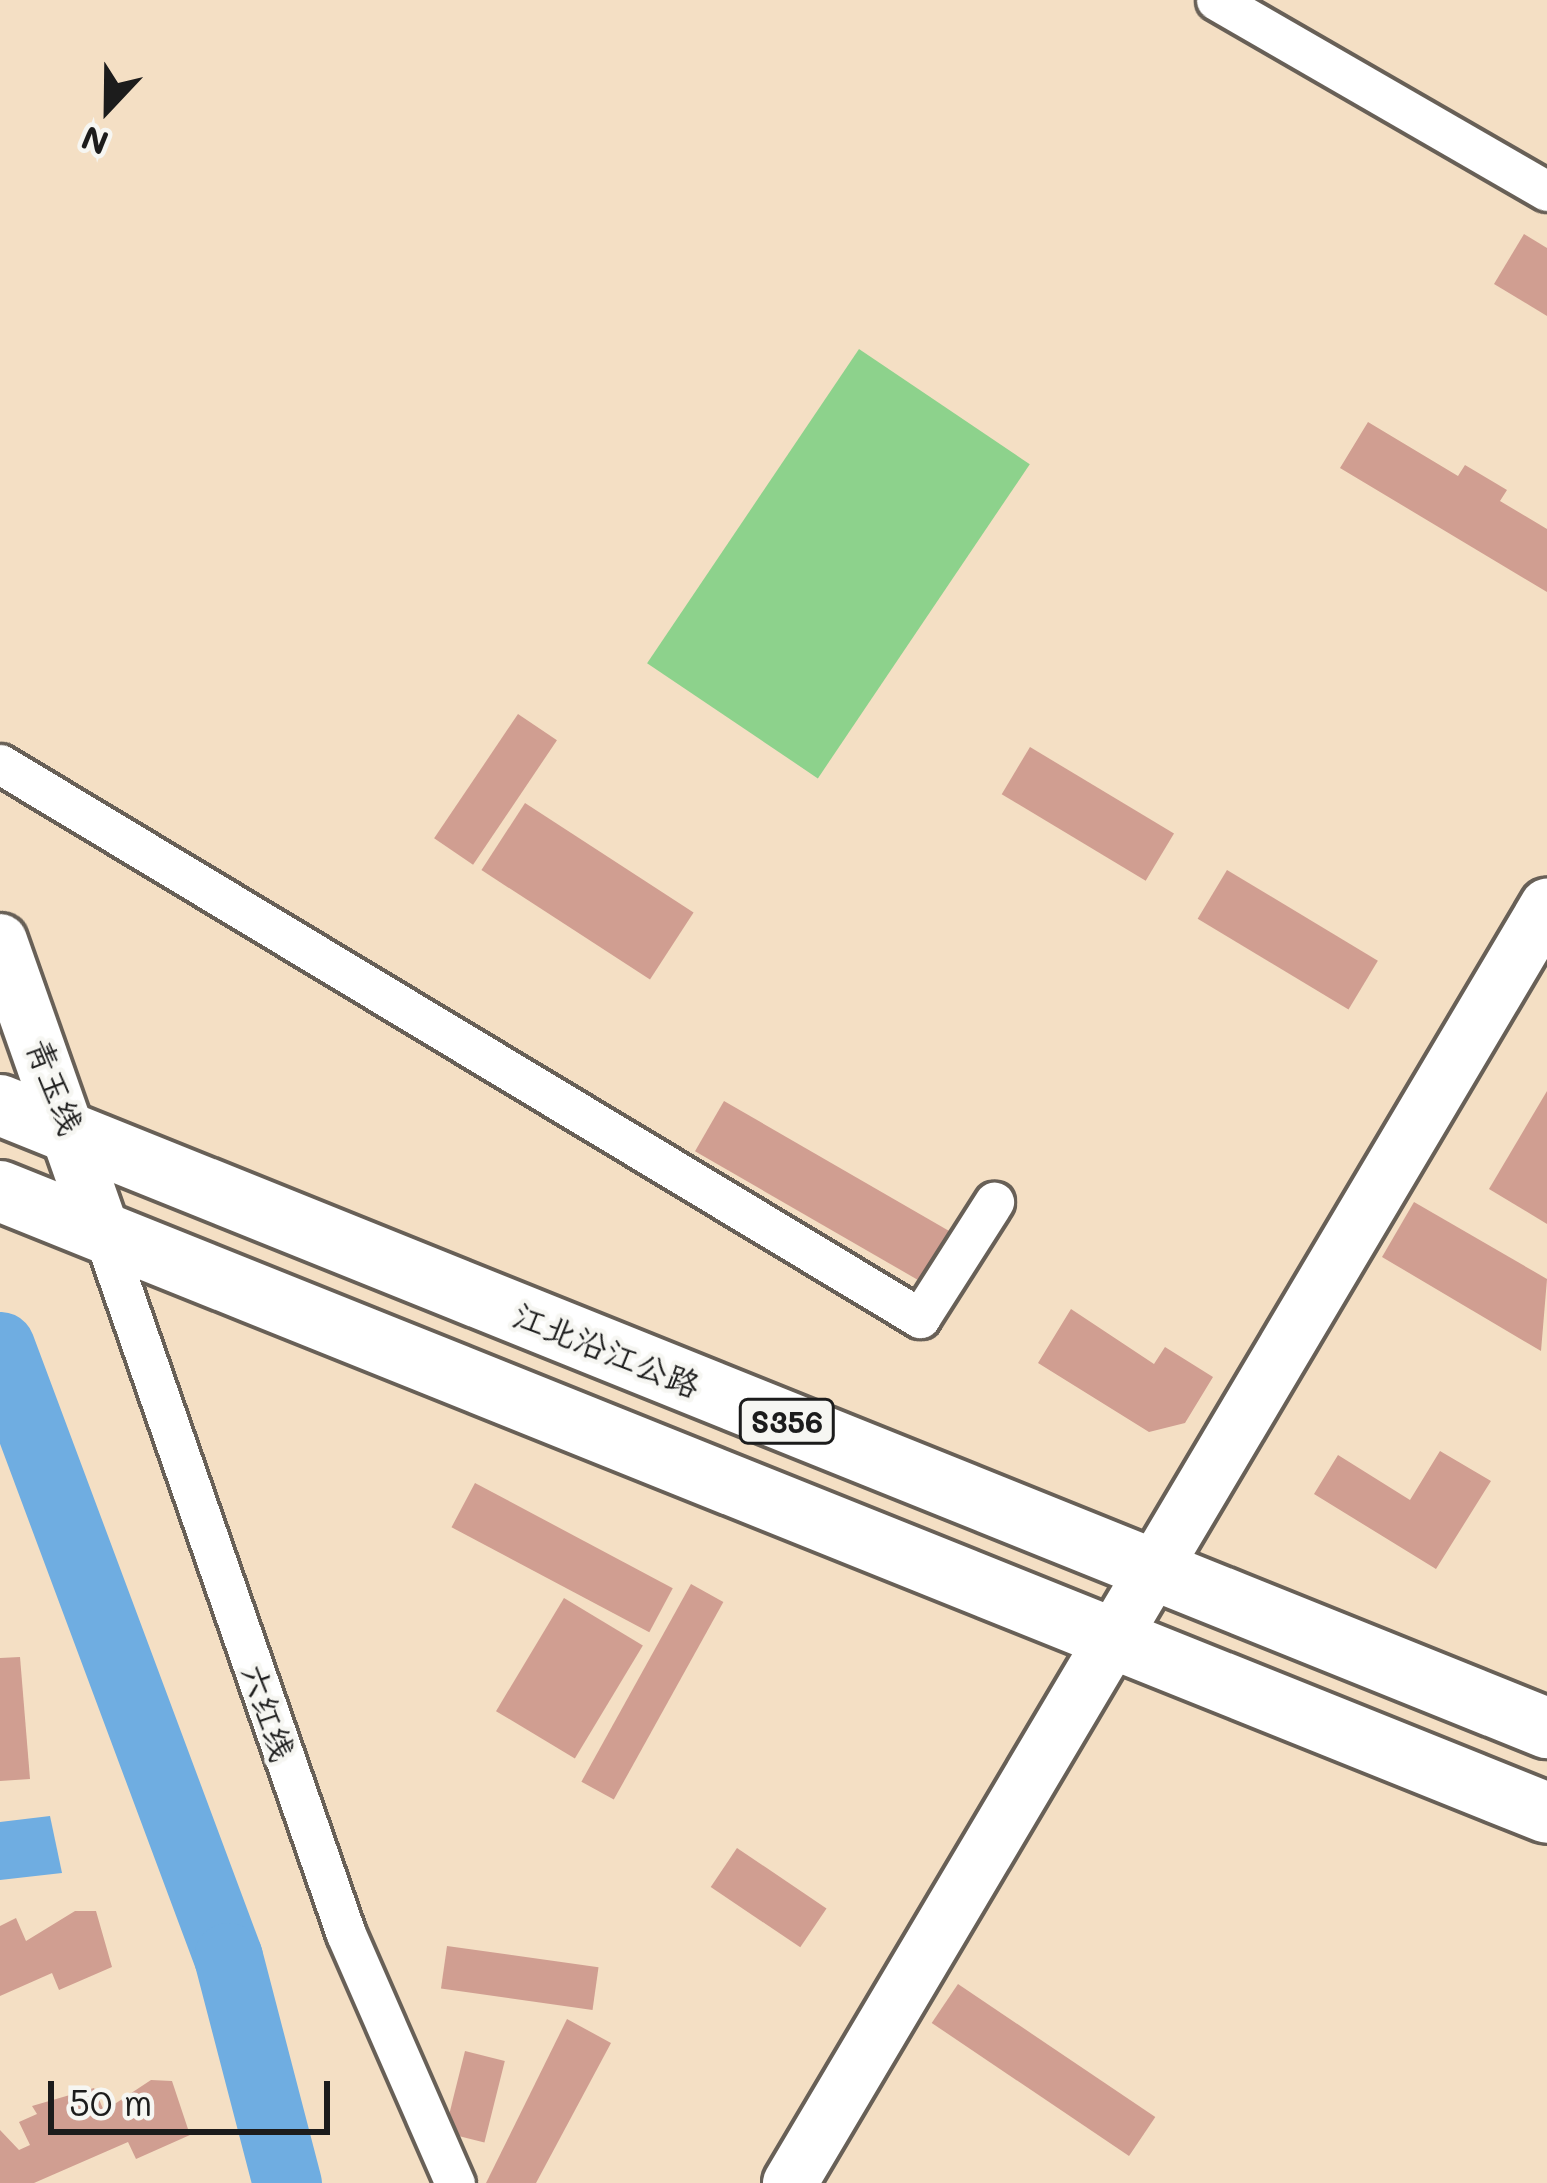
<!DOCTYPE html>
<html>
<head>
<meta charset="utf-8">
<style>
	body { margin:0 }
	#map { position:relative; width:1547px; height:2183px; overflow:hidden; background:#f4dfc4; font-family:Mali,"LXGW WenKai TC",sans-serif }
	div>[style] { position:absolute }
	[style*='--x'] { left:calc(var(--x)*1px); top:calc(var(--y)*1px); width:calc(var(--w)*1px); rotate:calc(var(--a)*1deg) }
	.green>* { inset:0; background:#8dd28c; transform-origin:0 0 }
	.water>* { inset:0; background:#6fade1 }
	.river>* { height:69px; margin:-34.5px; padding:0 34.5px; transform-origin:34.5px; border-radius:34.5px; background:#6fade1 }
	.building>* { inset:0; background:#d09e91; transform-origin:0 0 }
	.roads { filter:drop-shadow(3px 0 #686057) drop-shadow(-3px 0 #686057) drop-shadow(0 3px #686057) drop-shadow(0 -3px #686057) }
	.street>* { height:39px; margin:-19.5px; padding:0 19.5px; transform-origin:19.5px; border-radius:19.5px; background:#fff }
	.secondary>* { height:54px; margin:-27px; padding:0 27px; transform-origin:27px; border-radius:27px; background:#fff }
	.primary>* { height:60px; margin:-30px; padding:0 30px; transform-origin:30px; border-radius:30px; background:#fff }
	span { translate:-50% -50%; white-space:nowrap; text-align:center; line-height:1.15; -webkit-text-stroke:9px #f6f6f2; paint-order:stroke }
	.shield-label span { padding:3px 9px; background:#f6f6f2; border:3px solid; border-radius:9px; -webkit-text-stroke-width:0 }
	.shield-label { font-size:30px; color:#1c1c1c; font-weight:700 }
	.street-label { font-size:33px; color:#1c1c1c }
	.north { position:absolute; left:48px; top:48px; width:120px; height:120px; -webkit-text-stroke:9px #f6f6f2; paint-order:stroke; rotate:202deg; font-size:33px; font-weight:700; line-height:48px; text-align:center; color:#1c1c1c }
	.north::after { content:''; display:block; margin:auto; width:42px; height:54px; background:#1c1c1c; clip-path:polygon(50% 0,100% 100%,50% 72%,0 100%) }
	.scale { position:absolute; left:48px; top:2081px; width:282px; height:54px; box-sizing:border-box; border:6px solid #1c1c1c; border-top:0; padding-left:15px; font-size:36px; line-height:42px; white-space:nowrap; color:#1c1c1c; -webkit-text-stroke:9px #f6f6f2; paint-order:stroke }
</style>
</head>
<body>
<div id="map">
	<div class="green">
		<i style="left:859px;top:349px;width:206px;height:379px;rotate:34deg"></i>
	</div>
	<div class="water">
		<i style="clip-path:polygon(50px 1816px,62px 1873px,0 1880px,0 1822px)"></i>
	</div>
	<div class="river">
		<i style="--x:0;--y:1346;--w:652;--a:69.54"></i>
		<i style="--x:228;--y:1957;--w:234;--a:75.4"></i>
	</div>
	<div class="building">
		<i style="clip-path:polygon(1524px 234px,1547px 248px,1547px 316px,1494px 284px)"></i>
		<i style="clip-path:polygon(1368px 422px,1458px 476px,1465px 465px,1507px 490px,1500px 501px,1547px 529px,1547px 592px,1340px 468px)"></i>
		<i style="left:518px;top:714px;width:47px;height:150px;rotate:34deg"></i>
		<i style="left:1030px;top:747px;width:168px;height:55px;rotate:31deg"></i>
		<i style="left:525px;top:803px;width:201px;height:80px;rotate:33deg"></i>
		<i style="left:1227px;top:870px;width:176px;height:57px;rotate:31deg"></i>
		<i style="clip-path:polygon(1547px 1091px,1547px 1224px,1489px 1189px)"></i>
		<i style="left:724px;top:1101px;width:263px;height:58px;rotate:30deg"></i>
		<i style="clip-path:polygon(1414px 1202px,1547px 1279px,1541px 1351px,1382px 1257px)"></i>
		<i style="clip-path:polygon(1071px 1309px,1154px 1364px,1165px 1347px,1213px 1377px,1185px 1423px,1149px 1432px,1038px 1363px)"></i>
		<i style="clip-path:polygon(1440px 1451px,1491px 1481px,1436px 1569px,1314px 1494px,1338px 1455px,1410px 1500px)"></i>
		<i style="left:475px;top:1483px;width:224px;height:50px;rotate:28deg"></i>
		<i style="left:691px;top:1584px;width:37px;height:226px;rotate:29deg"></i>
		<i style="left:564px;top:1598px;width:92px;height:132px;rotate:31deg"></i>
		<i style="clip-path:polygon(20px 1657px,30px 1779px,0 1781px,0 1658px)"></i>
		<i style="left:737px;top:1848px;width:108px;height:47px;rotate:34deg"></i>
		<i style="clip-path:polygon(75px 1911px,96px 1911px,112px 1967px,59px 1990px,52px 1973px,0 1996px,0 1926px,16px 1918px,26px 1941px)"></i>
		<i style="left:447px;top:1946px;width:153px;height:43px;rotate:8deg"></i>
		<i style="left:958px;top:1984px;width:238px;height:47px;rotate:34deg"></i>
		<i style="clip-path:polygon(567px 2019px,611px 2043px,536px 2183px,486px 2183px)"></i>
		<i style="left:465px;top:2051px;width:41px;height:84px;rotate:14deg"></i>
		<i style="clip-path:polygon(151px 2080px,172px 2081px,190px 2135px,136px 2159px,128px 2142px,34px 2183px,0 2183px,0 2130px,19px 2150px,30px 2145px,19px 2122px,37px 2114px,32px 2106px,94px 2088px,104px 2111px)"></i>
	</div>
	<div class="roads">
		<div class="street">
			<i style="--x:1216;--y:0;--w:382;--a:30"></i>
			<i style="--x:0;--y:764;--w:1074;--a:31.06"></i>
			<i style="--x:920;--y:1318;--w:138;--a:-57.5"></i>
			<i style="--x:103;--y:1234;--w:741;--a:70.86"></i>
			<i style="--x:346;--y:1934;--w:272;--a:66.4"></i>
		</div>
		<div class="secondary">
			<i style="--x:0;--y:941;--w:311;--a:70.6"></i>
			<i style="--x:790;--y:2183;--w:1485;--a:-59.34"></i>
		</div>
		<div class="primary">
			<i style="--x:0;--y:1105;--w:1668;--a:21.94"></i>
			<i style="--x:0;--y:1191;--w:1667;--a:21.9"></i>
		</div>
	</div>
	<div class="shield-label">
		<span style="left:787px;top:1421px">S356</span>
	</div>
	<div class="street-label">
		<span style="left:56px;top:1086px;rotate:69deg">青玉线</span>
		<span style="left:607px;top:1349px;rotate:22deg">江北沿江公路</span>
		<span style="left:269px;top:1712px;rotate:71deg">六红线</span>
	</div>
	<div class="north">N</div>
	<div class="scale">50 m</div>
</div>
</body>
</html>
